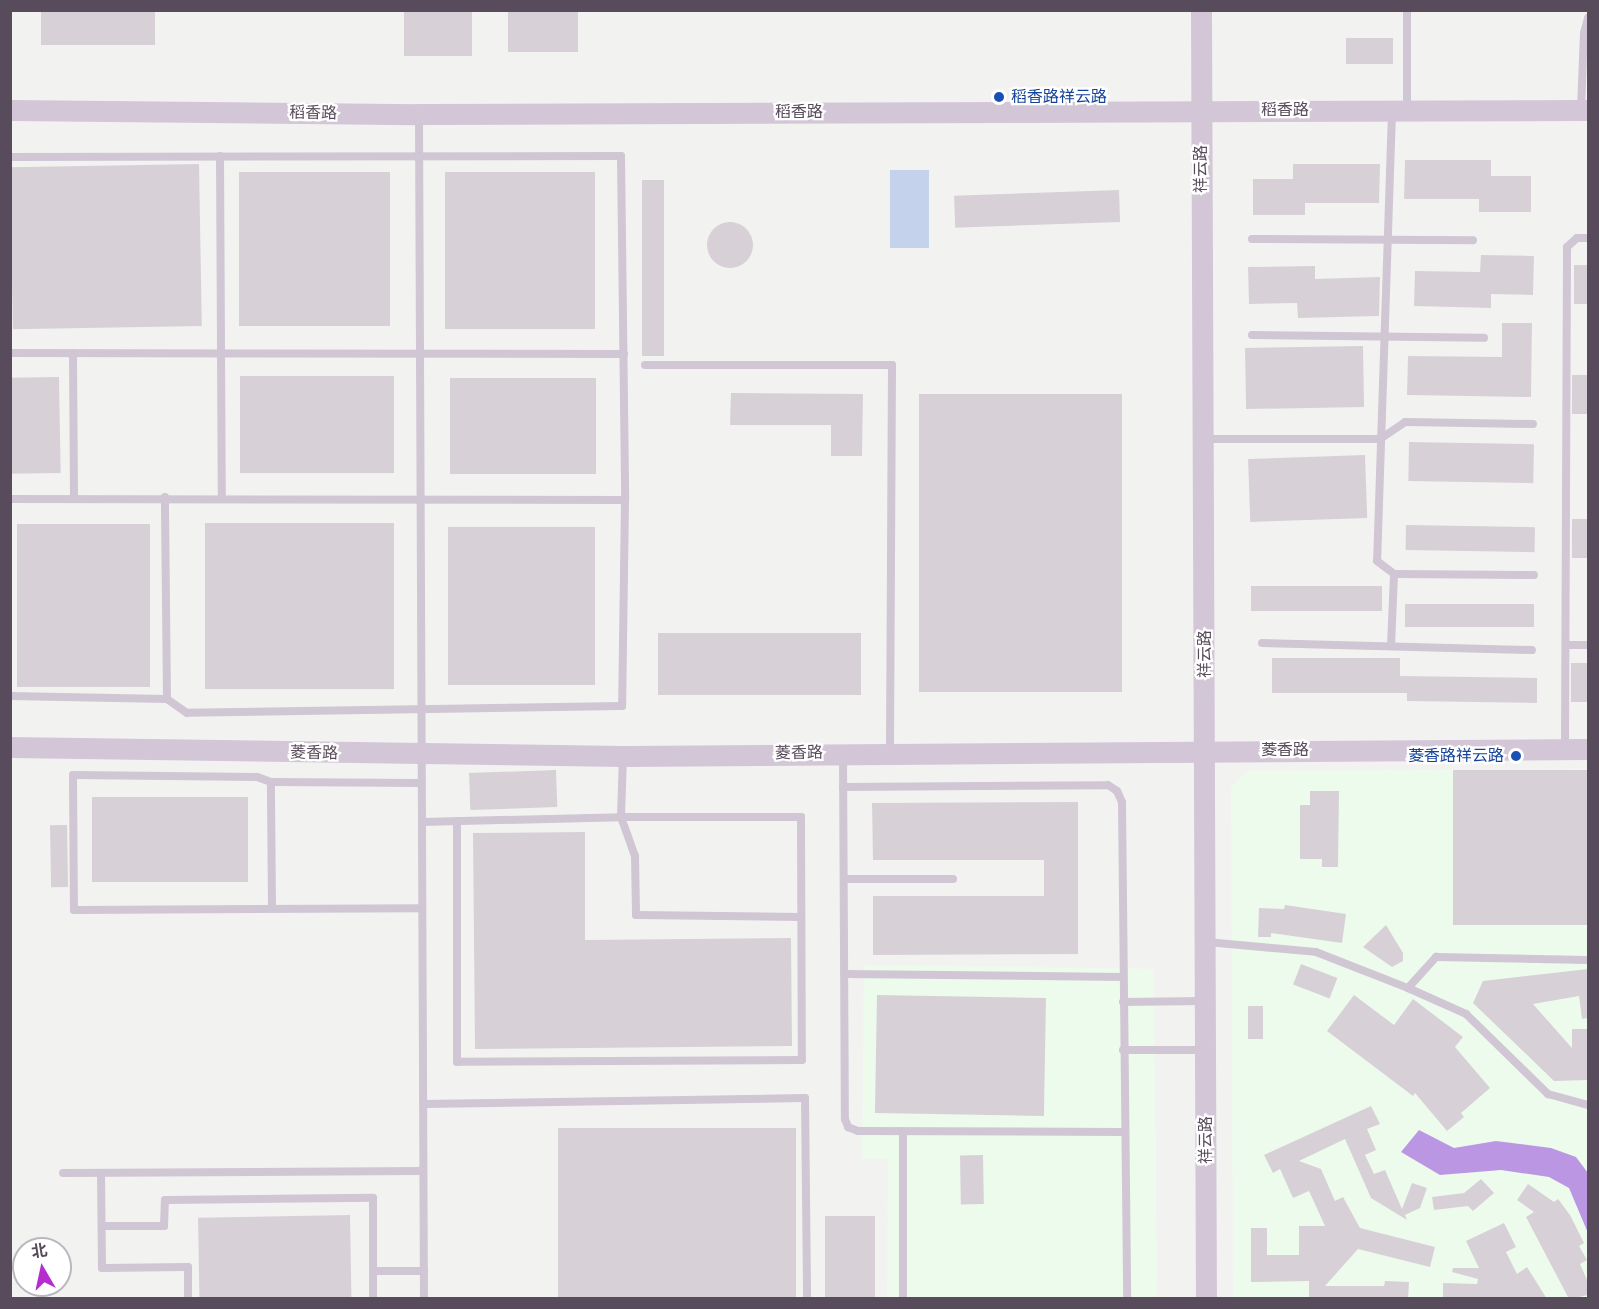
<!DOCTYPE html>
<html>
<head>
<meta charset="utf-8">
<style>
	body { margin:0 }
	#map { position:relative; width:1599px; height:1309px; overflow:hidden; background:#f2f3f1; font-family:Signika,"Noto Sans SC",sans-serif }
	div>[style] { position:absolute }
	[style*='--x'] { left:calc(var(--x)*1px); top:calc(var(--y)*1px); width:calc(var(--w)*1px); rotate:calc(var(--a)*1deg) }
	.commercial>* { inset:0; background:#edfbed }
	.green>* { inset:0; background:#c5d2eb; transform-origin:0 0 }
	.water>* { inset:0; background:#bb97e3 }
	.building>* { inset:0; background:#d7d1d7; transform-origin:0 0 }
	.round { border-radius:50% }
	.lane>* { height:8px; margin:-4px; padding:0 4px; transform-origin:4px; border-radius:4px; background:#d0c6d4 }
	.secondary>* { height:21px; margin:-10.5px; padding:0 10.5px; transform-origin:10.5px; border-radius:10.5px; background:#d3c6d7 }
	.dots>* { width:16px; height:16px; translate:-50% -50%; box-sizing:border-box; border:3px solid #fff; border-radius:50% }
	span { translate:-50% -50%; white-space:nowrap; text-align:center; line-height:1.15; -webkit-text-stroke:4.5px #fff; paint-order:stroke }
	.transit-label { font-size:16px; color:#164399 }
	.left { translate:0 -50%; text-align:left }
	.right { translate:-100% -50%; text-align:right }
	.street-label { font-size:16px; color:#584b5c }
	.frame { position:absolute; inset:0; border:12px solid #584b5c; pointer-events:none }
	.north { position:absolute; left:12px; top:1237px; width:60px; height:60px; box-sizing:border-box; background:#fff; border:2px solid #bcb7be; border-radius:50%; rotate:351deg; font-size:16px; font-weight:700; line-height:24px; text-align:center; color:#584b5c }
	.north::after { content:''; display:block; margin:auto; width:21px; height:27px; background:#b42ecf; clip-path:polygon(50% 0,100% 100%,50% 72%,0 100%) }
</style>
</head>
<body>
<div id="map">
	<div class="commercial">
		<i style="clip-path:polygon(1588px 769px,1588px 1298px,1233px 1298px,1231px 787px,1247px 771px)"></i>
		<i style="clip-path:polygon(864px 965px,1154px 969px,1157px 1298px,887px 1298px,888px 1159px,862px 1159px)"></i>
	</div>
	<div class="green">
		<i style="left:890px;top:170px;width:39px;height:78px"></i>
	</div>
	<div class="water">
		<i style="clip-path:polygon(1419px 1130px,1454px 1148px,1496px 1141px,1551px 1148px,1576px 1157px,1588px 1173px,1588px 1233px,1569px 1188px,1549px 1177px,1501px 1170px,1440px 1175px,1401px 1152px)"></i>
	</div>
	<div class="building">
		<i style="left:41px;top:10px;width:114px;height:35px"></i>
		<i style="left:404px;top:10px;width:68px;height:46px"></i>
		<i style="left:508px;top:10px;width:70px;height:42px"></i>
		<i style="left:1393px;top:38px;width:26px;height:47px;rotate:90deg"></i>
		<i style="clip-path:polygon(1405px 160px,1491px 160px,1491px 176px,1531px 176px,1531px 212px,1479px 212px,1479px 199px,1404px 199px)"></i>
		<i style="left:199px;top:164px;width:162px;height:189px;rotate:89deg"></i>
		<i style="clip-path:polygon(1293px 164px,1380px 164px,1379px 203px,1305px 203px,1305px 215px,1253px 215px,1253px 179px,1293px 179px)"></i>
		<i style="left:239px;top:172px;width:151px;height:154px"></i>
		<i style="left:595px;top:172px;width:157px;height:150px;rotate:90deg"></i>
		<i style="left:642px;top:180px;width:22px;height:176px"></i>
		<i style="left:1119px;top:190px;width:32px;height:165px;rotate:88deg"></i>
		<i class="round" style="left:707px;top:222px;width:46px;height:46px"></i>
		<i style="clip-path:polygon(1481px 255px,1534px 256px,1533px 295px,1491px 294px,1491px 308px,1414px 306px,1415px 271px,1480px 272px)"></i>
		<i style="left:1574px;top:265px;width:14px;height:39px"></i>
		<i style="clip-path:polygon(1315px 266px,1315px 279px,1380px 277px,1379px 316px,1298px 318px,1297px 303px,1249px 304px,1248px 267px)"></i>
		<i style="clip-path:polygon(1502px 323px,1532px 323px,1531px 397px,1407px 395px,1408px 356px,1502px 357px)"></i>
		<i style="left:1363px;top:346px;width:61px;height:118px;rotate:89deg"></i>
		<i style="left:1572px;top:375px;width:16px;height:39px"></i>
		<i style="left:240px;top:376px;width:154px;height:97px"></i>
		<i style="left:59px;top:377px;width:96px;height:49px;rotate:89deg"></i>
		<i style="left:450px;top:378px;width:146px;height:96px"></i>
		<i style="clip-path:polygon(731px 393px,863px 394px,862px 456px,831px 456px,831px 425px,730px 425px)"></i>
		<i style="left:919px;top:394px;width:203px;height:298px"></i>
		<i style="left:1409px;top:442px;width:125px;height:39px;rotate:1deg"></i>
		<i style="left:1365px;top:455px;width:63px;height:117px;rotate:88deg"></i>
		<i style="left:1588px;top:519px;width:39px;height:16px;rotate:90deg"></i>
		<i style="left:394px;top:523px;width:166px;height:189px;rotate:90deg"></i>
		<i style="left:17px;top:524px;width:133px;height:163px"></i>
		<i style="left:1406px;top:525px;width:129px;height:25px;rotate:1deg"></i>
		<i style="left:595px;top:527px;width:158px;height:147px;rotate:90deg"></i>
		<i style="left:1251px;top:586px;width:131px;height:25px"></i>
		<i style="left:1405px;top:604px;width:129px;height:23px"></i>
		<i style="left:658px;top:633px;width:203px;height:62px"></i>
		<i style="clip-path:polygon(1272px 658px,1400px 658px,1400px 676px,1537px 678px,1537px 703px,1407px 701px,1407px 693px,1272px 693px)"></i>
		<i style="left:1571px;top:663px;width:17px;height:39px"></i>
		<i style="left:556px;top:770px;width:37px;height:87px;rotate:88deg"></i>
		<i style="left:1453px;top:770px;width:135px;height:155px"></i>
		<i style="clip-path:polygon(1310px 791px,1339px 791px,1338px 867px,1322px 867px,1322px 859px,1300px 859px,1300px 805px,1310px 805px)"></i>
		<i style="left:92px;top:797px;width:156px;height:85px"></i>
		<i style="clip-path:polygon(1078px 802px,1078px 954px,873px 955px,873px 896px,1044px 896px,1044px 860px,873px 860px,872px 803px)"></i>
		<i style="left:67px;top:825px;width:62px;height:17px;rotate:89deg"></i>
		<i style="clip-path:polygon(585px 832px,585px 940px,791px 938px,792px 1046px,475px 1049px,473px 833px)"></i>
		<i style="clip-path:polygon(1285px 905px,1346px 914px,1342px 943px,1271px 933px,1271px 937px,1258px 937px,1259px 908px,1284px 909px)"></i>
		<i style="clip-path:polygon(1386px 925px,1403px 953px,1403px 961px,1392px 967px,1363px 947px)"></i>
		<i style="left:1301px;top:964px;width:39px;height:22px;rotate:21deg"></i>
		<i style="clip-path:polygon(1588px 969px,1588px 1018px,1582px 1019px,1579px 996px,1533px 1004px,1572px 1048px,1572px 1029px,1588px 1029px,1588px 1080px,1554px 1081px,1473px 1003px,1483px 981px)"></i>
		<i style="left:877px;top:995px;width:169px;height:118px;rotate:1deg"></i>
		<i style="clip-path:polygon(1354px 995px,1394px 1025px,1413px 999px,1463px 1037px,1455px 1047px,1490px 1088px,1461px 1113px,1464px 1117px,1447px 1131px,1415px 1093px,1413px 1096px,1327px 1031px)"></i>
		<i style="left:1248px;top:1006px;width:15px;height:33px"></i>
		<i style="clip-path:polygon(1371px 1106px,1380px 1124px,1367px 1129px,1376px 1150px,1365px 1155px,1374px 1174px,1385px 1170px,1402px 1209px,1412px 1183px,1427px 1188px,1420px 1208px,1405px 1215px,1407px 1220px,1371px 1198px,1345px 1139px,1299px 1161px,1321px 1169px,1335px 1201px,1343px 1197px,1360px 1228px,1435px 1247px,1430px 1267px,1358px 1249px,1325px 1286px,1384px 1286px,1385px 1281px,1409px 1282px,1408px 1299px,1309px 1299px,1309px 1281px,1251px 1282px,1251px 1228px,1267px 1228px,1267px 1255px,1299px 1255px,1299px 1226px,1325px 1226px,1309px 1191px,1293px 1198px,1280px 1169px,1273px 1173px,1264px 1155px)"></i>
		<i style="left:558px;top:1128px;width:238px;height:171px"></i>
		<i style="left:983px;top:1155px;width:49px;height:23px;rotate:89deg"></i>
		<i style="clip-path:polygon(1481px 1179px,1494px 1193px,1473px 1211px,1468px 1206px,1434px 1210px,1432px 1197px,1464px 1193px)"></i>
		<i style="clip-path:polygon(1528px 1184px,1554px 1202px,1558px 1199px,1570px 1215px,1584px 1243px,1579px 1246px,1587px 1260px,1580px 1264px,1588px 1282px,1588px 1295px,1569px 1299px,1526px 1217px,1534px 1212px,1517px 1200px)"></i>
		<i style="left:350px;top:1215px;width:84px;height:152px;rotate:89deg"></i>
		<i style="left:825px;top:1216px;width:50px;height:83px"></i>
		<i style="clip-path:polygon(1504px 1223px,1516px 1247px,1506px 1252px,1517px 1274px,1527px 1267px,1547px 1299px,1443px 1299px,1443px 1283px,1477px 1284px,1478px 1279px,1452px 1272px,1453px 1268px,1479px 1268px,1466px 1241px)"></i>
	</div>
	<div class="lane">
		<i style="--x:1407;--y:10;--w:99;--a:90"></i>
		<i style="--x:1581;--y:108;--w:75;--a:-87.7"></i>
		<i style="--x:1584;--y:33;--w:16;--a:-75"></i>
		<i style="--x:1392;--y:112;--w:449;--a:91.9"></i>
		<i style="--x:1377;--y:561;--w:21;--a:37"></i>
		<i style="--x:1394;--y:574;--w:140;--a:0.4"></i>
		<i style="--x:419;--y:115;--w:1183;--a:89.76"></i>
		<i style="--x:220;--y:156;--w:341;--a:89.7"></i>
		<i style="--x:10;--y:157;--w:611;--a:-0.09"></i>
		<i style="--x:621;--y:156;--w:344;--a:89.3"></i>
		<i style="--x:625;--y:500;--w:206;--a:90.8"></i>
		<i style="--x:622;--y:706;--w:435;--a:179.1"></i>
		<i style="--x:187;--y:713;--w:24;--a:-145"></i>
		<i style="--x:1252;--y:239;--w:221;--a:0.3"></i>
		<i style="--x:1252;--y:335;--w:232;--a:0.7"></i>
		<i style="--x:10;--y:353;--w:614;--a:0.09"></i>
		<i style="--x:73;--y:353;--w:145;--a:89.6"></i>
		<i style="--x:645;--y:365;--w:247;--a:0"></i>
		<i style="--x:892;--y:365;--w:386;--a:90.3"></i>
		<i style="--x:1205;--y:439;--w:175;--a:0"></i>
		<i style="--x:1380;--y:439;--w:30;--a:-34"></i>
		<i style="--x:1405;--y:422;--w:128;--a:0.9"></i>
		<i style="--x:10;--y:499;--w:615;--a:0.09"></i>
		<i style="--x:1262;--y:643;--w:270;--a:1.5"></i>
		<i style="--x:1566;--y:645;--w:22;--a:0"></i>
		<i style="--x:1391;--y:646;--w:72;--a:-87.6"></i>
		<i style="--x:10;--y:696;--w:157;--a:1.1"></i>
		<i style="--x:167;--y:699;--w:202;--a:-90.6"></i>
		<i style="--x:1565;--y:747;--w:500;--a:-89.77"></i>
		<i style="--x:1567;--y:247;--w:13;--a:-42"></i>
		<i style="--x:1577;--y:238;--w:11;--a:0"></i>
		<i style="--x:623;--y:756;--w:61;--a:91.9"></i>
		<i style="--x:621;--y:817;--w:41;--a:70.3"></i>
		<i style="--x:635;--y:856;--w:59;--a:89"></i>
		<i style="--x:636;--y:915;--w:165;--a:0.7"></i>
		<i style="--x:843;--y:756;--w:363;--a:89.7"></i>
		<i style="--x:845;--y:1119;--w:9;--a:69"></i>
		<i style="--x:848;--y:1127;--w:11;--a:22"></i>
		<i style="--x:858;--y:1131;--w:267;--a:0.2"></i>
		<i style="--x:271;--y:782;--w:15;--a:-160"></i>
		<i style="--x:257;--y:777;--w:184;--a:-179.4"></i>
		<i style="--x:73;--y:775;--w:135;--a:89.6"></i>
		<i style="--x:74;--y:910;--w:348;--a:-0.3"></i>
		<i style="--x:843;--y:787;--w:265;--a:-0.4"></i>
		<i style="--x:1108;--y:785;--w:11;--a:34"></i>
		<i style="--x:1117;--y:791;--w:12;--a:66"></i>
		<i style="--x:1122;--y:802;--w:496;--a:89.4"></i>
		<i style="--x:422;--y:822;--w:199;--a:-1.4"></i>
		<i style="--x:621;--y:817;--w:180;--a:0"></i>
		<i style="--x:801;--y:817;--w:243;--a:89.8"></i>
		<i style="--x:802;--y:1060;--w:345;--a:179.7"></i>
		<i style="--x:457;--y:1062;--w:241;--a:-90"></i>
		<i style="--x:844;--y:879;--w:109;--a:0"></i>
		<i style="--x:272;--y:909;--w:127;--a:-90.5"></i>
		<i style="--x:271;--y:782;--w:150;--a:0.4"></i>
		<i style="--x:1207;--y:942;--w:109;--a:5.2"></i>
		<i style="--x:1316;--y:952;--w:99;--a:21.4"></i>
		<i style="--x:1408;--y:988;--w:64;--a:24.1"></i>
		<i style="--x:1466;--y:1014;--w:115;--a:44.3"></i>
		<i style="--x:1548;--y:1094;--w:41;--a:15.4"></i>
		<i style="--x:844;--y:974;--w:279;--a:0.6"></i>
		<i style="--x:1408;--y:988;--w:42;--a:-47.9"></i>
		<i style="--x:1436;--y:957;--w:152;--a:1.1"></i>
		<i style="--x:1123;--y:1002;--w:81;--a:-0.7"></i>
		<i style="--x:1123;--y:1050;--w:80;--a:0"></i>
		<i style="--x:423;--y:1104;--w:382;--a:-0.9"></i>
		<i style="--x:805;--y:1098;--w:200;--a:89.4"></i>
		<i style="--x:903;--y:1131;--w:167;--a:90"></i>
		<i style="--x:63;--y:1173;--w:360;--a:-0.3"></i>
		<i style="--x:101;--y:1173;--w:95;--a:89.4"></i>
		<i style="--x:102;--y:1268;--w:86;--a:-0.7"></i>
		<i style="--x:188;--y:1267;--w:31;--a:90"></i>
		<i style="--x:103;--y:1226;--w:61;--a:0"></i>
		<i style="--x:164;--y:1226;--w:26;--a:-88"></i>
		<i style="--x:165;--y:1200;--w:208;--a:-0.6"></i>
		<i style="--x:373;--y:1198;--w:100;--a:90"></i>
		<i style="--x:374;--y:1271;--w:50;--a:0"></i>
	</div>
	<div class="secondary">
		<i style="--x:1201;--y:10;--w:1288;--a:89.78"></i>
		<i style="--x:10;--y:110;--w:409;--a:0.6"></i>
		<i style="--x:419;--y:114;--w:1169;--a:-0.2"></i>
		<i style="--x:10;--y:747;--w:613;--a:0.84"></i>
		<i style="--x:623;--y:756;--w:965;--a:-0.42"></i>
	</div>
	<div class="dots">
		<i style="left:999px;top:97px;background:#1a4fb4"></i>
		<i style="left:1516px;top:756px;background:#1a4fb4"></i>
	</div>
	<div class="transit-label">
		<span class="left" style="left:1011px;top:97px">稻香路祥云路</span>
		<span class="right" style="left:1504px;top:756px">菱香路祥云路</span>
	</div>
	<div class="street-label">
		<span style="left:1285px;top:110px">稻香路</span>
		<span style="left:799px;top:112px">稻香路</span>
		<span style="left:313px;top:113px;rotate:1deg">稻香路</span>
		<span style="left:1201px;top:169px;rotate:-90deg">祥云路</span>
		<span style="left:1205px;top:654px;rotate:-90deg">祥云路</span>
		<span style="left:1285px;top:750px">菱香路</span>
		<span style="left:314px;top:753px;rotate:1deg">菱香路</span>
		<span style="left:799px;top:753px;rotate:-1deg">菱香路</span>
		<span style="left:1206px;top:1140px;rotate:-90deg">祥云路</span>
	</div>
	<div class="frame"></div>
	<div class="north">北</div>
</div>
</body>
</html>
